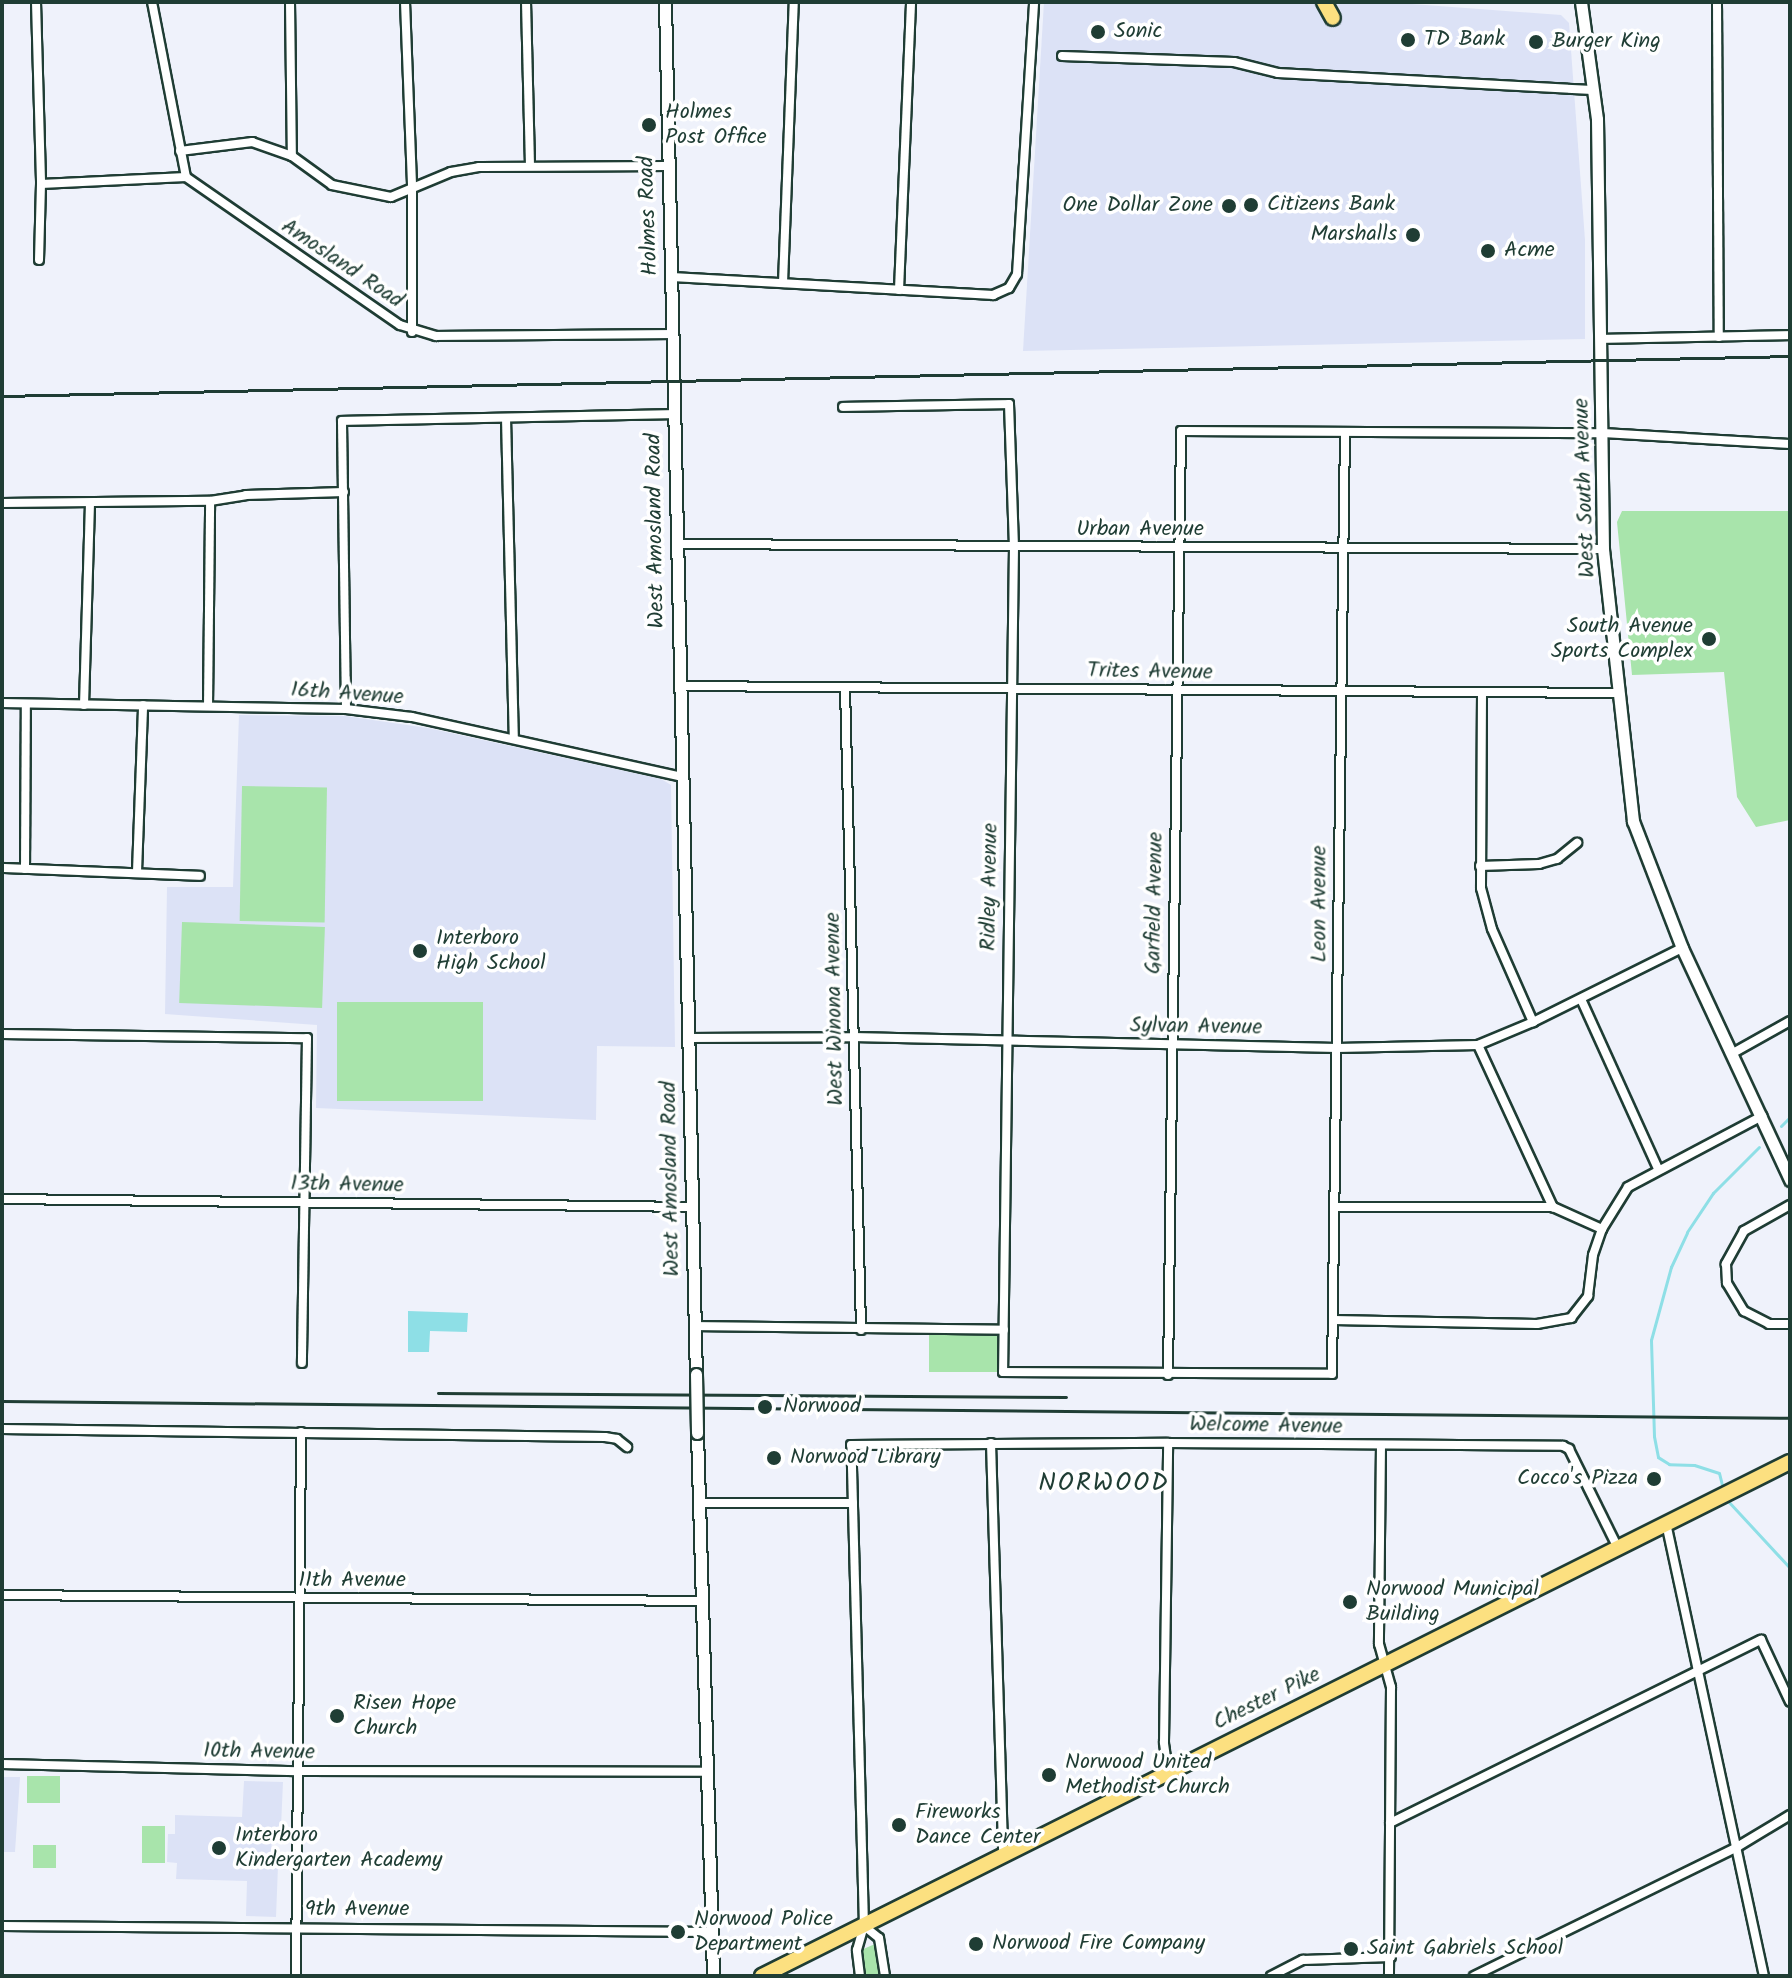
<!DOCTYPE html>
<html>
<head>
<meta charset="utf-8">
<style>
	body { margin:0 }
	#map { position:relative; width:1792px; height:1978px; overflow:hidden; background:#eff2fb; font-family:Kalam,sans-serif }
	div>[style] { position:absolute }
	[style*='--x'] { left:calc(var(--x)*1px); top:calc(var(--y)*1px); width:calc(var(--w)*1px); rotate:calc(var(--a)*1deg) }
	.built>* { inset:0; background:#dce2f6 }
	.green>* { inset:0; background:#a8e4ab; transform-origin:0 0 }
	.water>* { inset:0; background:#8edfe6 }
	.stream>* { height:3px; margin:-1.5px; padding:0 1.5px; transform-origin:1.5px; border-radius:1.5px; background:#8edfe6 }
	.roads { filter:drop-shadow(2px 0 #1f3d34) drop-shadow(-2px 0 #1f3d34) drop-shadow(0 2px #1f3d34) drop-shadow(0 -2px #1f3d34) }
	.minor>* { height:8px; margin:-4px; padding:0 4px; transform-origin:4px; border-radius:4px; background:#fff }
	.tertiary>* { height:11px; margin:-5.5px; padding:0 5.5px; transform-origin:5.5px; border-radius:5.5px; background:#fff }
	.primary>* { height:14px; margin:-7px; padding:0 7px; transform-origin:7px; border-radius:7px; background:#fce080 }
	.rail>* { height:3px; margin:-1.5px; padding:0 1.5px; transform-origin:1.5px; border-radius:1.5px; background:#1f3d34 }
	.bridges { filter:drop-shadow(2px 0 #1f3d34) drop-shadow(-2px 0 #1f3d34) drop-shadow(0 2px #1f3d34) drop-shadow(0 -2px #1f3d34) }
	.tertiary-bridge>* { height:11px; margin:-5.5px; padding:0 5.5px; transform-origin:5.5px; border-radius:5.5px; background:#fff }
	.dots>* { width:22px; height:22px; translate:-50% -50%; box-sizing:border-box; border:4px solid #fff; border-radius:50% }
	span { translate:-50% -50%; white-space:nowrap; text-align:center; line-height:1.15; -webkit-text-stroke:7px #fff; paint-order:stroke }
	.poi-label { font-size:22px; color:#1f3d34 }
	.left { translate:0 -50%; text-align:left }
	.right { translate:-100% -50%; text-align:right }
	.street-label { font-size:22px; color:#1f3d34 }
	.quarter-label { font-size:26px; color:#1f3d34; letter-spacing:2px }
	.frame { position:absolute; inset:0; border:4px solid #1f3d34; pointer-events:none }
</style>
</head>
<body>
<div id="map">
	<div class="built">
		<i style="clip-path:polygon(1044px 2px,1385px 2px,1561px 15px,1569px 23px,1585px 240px,1585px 339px,1023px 351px)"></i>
		<i style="clip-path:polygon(239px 715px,345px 716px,428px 728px,661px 779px,671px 785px,675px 1047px,597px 1046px,596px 1120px,316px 1108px,317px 1025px,165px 1014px,167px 887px,233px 887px)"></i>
		<i style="clip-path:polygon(2px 1777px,20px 1777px,15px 1852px,2px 1852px)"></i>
		<i style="clip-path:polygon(244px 1781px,283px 1782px,281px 1827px,272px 1827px,271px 1866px,278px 1866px,276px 1917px,246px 1916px,247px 1881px,176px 1879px,177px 1863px,167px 1862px,168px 1834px,175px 1834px,175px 1815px,242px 1817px)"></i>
	</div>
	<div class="green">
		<i style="clip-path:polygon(1622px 511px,1790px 511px,1790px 820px,1756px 827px,1737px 797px,1724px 672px,1632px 675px,1617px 522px)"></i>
		<i style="left:242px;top:786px;width:85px;height:135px;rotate:1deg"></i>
		<i style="left:182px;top:922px;width:143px;height:81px;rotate:2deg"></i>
		<i style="left:337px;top:1002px;width:146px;height:99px"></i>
		<i style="left:929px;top:1330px;width:75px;height:42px"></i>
		<i style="left:27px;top:1776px;width:33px;height:27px"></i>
		<i style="left:142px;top:1826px;width:23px;height:37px"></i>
		<i style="left:33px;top:1845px;width:23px;height:23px"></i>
		<i style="clip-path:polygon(875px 1944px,880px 1976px,865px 1976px,861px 1950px)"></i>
	</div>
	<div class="water">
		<i style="clip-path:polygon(408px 1311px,468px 1313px,467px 1332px,430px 1331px,429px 1352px,408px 1352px)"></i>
	</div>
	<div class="stream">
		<i style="--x:1781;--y:1126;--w:13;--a:-45"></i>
		<i style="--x:1723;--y:1489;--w:16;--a:-104"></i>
		<i style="--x:1719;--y:1473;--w:26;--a:-162"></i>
		<i style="--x:1694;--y:1465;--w:25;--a:-178"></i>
		<i style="--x:1669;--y:1464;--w:13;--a:-148"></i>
		<i style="--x:1658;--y:1457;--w:21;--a:-101"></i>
		<i style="--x:1654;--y:1436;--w:96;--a:-91.8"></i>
		<i style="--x:1651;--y:1340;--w:76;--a:-74.7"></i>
		<i style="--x:1671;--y:1267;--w:38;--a:-65"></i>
		<i style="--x:1687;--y:1232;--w:47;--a:-56.3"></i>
		<i style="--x:1713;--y:1193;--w:65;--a:-45"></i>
		<i style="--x:1727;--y:1500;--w:93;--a:47.2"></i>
	</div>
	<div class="roads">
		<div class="minor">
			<i style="--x:36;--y:2;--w:182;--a:88.4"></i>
			<i style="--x:41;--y:184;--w:76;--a:91.5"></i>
			<i style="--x:152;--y:2;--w:178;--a:79"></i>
			<i style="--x:186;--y:177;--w:260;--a:34.7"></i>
			<i style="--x:400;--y:325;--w:38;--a:17"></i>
			<i style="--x:436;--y:336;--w:235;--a:-0.5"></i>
			<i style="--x:290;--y:2;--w:154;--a:89.3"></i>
			<i style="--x:405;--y:2;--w:185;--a:87.8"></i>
			<i style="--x:412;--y:187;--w:145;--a:90"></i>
			<i style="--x:526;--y:2;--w:162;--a:88.6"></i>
			<i style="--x:1717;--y:2;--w:335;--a:89.7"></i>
			<i style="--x:1062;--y:56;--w:172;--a:2"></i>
			<i style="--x:1234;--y:62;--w:45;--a:14"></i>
			<i style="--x:1278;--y:73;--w:315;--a:3.1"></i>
			<i style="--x:180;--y:151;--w:73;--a:-7.1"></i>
			<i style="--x:252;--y:142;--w:42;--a:19.3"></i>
			<i style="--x:292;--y:156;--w:49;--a:35.9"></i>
			<i style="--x:332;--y:185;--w:60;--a:11.5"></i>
			<i style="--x:391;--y:197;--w:65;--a:-22.6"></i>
			<i style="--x:451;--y:172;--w:28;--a:-10"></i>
			<i style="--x:479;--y:167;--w:188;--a:-0.3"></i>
			<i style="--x:41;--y:184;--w:145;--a:-2.8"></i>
			<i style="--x:672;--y:277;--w:322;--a:3.2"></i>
			<i style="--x:993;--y:295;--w:17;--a:-24"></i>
			<i style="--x:1009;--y:288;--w:16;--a:-60"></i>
			<i style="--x:1017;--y:274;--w:273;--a:-86.4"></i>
			<i style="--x:783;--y:283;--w:281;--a:-87.8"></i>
			<i style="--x:899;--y:290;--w:288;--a:-87.6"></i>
			<i style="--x:1601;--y:339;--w:189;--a:-1.2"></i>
			<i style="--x:843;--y:407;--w:166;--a:-1"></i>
			<i style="--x:1009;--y:404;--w:143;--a:88"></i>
			<i style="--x:1014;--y:547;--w:825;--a:90.76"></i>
			<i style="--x:1003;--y:1372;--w:329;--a:0.3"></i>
			<i style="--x:1332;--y:1374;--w:941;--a:-89.21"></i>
			<i style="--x:506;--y:418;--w:320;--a:88.6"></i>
			<i style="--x:2;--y:503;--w:208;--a:-0.6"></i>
			<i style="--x:210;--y:501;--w:36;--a:-9"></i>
			<i style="--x:246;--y:495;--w:98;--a:-1.8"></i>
			<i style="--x:677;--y:544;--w:926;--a:0.31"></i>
			<i style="--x:680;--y:686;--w:940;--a:0.43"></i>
			<i style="--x:845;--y:687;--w:643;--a:88.57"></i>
			<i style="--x:1482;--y:694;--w:194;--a:90.3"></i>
			<i style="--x:1481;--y:888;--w:42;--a:75"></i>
			<i style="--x:1492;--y:929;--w:102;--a:66.2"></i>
			<i style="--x:2;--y:703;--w:344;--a:1"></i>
			<i style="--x:346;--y:709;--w:66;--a:6.9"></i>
			<i style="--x:412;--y:717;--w:277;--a:12.5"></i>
			<i style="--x:84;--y:705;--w:201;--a:-88.3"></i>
			<i style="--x:208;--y:705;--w:204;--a:-89.4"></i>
			<i style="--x:346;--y:709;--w:288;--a:-90.8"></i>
			<i style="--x:342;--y:421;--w:332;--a:-1.2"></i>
			<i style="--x:1480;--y:866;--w:59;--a:-1.9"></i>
			<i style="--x:1539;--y:864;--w:19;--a:-16"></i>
			<i style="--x:1557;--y:859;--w:26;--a:-39"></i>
			<i style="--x:2;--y:868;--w:198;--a:2.3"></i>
			<i style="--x:25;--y:869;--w:165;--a:-89.7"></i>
			<i style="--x:137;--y:872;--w:167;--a:-87.9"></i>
			<i style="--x:1581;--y:999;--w:187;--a:65.6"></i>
			<i style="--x:2;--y:1034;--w:305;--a:0.8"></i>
			<i style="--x:307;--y:1038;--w:325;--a:90.9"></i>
			<i style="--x:688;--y:1038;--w:165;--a:-0.3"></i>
			<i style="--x:853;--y:1037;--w:484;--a:1.3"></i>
			<i style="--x:1337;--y:1048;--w:141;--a:-1.2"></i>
			<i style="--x:1478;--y:1045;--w:60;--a:-22.7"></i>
			<i style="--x:1533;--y:1022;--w:166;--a:-26.4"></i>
			<i style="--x:1478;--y:1045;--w:179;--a:65.2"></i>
			<i style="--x:1553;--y:1207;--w:54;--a:24.2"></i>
			<i style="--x:1733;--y:1053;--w:65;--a:-29.3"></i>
			<i style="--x:2;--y:1199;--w:690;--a:0.66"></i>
			<i style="--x:1790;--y:1205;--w:53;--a:150.5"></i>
			<i style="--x:1744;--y:1231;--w:38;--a:119"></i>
			<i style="--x:1726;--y:1264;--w:19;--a:87"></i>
			<i style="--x:1727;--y:1283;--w:33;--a:59"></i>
			<i style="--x:1744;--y:1311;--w:28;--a:27"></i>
			<i style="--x:1769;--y:1324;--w:21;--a:0"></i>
			<i style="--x:1336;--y:1207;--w:217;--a:0"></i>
			<i style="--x:1334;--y:1320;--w:203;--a:1.1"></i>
			<i style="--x:1537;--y:1324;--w:35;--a:-10"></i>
			<i style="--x:1571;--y:1318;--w:28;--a:-52"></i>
			<i style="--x:1588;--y:1296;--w:41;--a:-83"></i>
			<i style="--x:1593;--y:1255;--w:28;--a:-71"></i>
			<i style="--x:1602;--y:1229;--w:49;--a:-58.2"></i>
			<i style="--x:1628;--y:1187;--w:152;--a:-27.9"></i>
			<i style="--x:695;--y:1326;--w:309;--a:0.7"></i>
			<i style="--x:1168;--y:1375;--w:944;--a:-89.21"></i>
			<i style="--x:1181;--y:431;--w:422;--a:0.3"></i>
			<i style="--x:1603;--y:433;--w:187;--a:3.4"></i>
			<i style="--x:2;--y:1429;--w:603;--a:0.76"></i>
			<i style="--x:605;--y:1437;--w:12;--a:9"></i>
			<i style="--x:617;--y:1439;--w:13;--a:39"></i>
			<i style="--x:991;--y:1443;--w:412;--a:88.3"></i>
			<i style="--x:1381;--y:1445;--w:199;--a:90.6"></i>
			<i style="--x:1379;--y:1644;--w:45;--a:74.4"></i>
			<i style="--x:1391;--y:1687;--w:289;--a:90.4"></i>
			<i style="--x:699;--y:1503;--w:154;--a:0"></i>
			<i style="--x:1666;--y:1523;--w:463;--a:77.8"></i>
			<i style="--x:2;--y:1595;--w:700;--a:0.49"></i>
			<i style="--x:2;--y:1764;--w:296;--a:1.4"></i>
			<i style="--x:298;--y:1771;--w:409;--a:0.1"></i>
			<i style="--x:1168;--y:1772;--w:30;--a:-98"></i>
			<i style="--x:1164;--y:1742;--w:299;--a:-89.2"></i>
			<i style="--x:1390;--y:1823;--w:414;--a:-26.3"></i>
			<i style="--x:1761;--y:1640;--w:68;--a:64.9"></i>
			<i style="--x:2;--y:1926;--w:710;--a:0.48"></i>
			<i style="--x:864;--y:1926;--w:19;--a:39"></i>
			<i style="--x:879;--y:1938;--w:38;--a:81"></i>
			<i style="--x:296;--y:1976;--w:544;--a:-89.47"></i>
			<i style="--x:860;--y:1976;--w:26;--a:-97"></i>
			<i style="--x:857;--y:1950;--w:25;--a:-74"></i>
			<i style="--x:864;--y:1926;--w:481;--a:-91.5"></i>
			<i style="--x:851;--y:1445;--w:317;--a:-0.4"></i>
			<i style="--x:1168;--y:1443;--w:395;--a:0.4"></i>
			<i style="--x:1563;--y:1446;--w:7;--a:27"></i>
			<i style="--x:1569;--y:1449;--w:110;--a:63.7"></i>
			<i style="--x:1271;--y:1976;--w:36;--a:-27"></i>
			<i style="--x:1303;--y:1960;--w:88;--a:-2"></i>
			<i style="--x:1474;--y:1976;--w:293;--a:-26.1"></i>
			<i style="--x:1737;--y:1847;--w:62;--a:-31.1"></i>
		</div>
		<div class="tertiary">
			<i style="--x:665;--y:2;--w:1372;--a:88.71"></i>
			<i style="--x:1581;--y:2;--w:118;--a:82.2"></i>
			<i style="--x:1597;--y:119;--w:430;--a:89.2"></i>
			<i style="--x:1603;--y:549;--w:274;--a:83.7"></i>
			<i style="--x:1633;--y:821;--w:136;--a:68.9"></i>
			<i style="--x:1682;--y:948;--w:256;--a:65"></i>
			<i style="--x:697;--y:1433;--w:543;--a:88.31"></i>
		</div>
		<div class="primary">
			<i style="--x:1324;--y:2;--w:18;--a:61"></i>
			<i style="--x:762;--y:1976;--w:1149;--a:-26.57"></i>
		</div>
	</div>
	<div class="rail">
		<i style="--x:2;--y:396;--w:1788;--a:-1.28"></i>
		<i style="--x:438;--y:1393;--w:628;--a:0.36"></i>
		<i style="--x:2;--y:1401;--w:1788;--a:0.54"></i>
	</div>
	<div class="bridges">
		<div class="tertiary-bridge">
			<i style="--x:696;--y:1374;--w:59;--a:89"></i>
		</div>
	</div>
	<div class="dots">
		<i style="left:1098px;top:32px;background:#1f3d34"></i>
		<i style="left:1408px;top:40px;background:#1f3d34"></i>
		<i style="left:1536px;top:42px;background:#1f3d34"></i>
		<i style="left:649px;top:125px;background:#1f3d34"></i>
		<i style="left:1251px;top:205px;background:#1f3d34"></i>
		<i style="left:1229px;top:206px;background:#1f3d34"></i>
		<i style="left:1413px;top:235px;background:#1f3d34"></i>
		<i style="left:1488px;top:251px;background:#1f3d34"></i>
		<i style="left:1709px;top:639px;background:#1f3d34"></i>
		<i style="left:420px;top:951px;background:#1f3d34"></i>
		<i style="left:765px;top:1407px;background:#1f3d34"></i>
		<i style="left:774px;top:1458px;background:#1f3d34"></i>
		<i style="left:1654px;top:1479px;background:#1f3d34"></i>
		<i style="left:1350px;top:1602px;background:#1f3d34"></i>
		<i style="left:337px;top:1716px;background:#1f3d34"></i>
		<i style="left:1049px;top:1775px;background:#1f3d34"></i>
		<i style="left:899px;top:1825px;background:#1f3d34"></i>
		<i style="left:219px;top:1848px;background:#1f3d34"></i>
		<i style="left:678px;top:1932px;background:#1f3d34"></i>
		<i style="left:976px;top:1944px;background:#1f3d34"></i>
		<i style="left:1351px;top:1949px;background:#1f3d34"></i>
	</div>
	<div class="poi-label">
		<span class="left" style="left:1114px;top:32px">Sonic</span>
		<span class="left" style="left:1424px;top:40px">TD Bank</span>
		<span class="left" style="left:1552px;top:42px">Burger King</span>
		<span class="left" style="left:665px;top:125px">Holmes<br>Post Office</span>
		<span class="left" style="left:1267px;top:205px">Citizens Bank</span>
		<span class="right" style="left:1213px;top:206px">One Dollar Zone</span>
		<span class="right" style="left:1397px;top:235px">Marshalls</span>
		<span class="left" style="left:1504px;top:251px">Acme</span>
		<span class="right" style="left:1693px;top:639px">South Avenue<br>Sports Complex</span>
		<span class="left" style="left:436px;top:951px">Interboro<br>High School</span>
		<span class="left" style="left:783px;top:1407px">Norwood</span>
		<span class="left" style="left:790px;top:1458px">Norwood Library</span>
		<span class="right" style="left:1638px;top:1479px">Cocco's Pizza</span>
		<span class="left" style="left:1366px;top:1602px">Norwood Municipal<br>Building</span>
		<span class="left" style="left:353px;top:1716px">Risen Hope<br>Church</span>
		<span class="left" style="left:1065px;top:1775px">Norwood United<br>Methodist Church</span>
		<span class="left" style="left:915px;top:1825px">Fireworks<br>Dance Center</span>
		<span class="left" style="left:235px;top:1848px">Interboro<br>Kindergarten Academy</span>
		<span class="left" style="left:694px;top:1932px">Norwood Police<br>Department</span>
		<span class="left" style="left:992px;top:1944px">Norwood Fire Company</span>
		<span class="left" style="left:1367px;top:1949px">Saint Gabriels School</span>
	</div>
	<div class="street-label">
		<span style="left:649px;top:216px;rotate:-92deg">Holmes Road</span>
		<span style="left:342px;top:264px;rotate:34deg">Amosland Road</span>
		<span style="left:1585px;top:488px;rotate:-92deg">West South Avenue</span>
		<span style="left:1140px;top:530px">Urban Avenue</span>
		<span style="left:656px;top:531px;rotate:-91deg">West Amosland Road</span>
		<span style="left:1150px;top:672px;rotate:1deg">Trites Avenue</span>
		<span style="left:347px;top:694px;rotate:4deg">16th Avenue</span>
		<span style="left:990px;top:887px;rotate:-89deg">Ridley Avenue</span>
		<span style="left:1155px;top:903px;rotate:-89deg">Garfield Avenue</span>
		<span style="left:1320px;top:904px;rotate:-90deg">Leon Avenue</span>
		<span style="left:835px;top:1009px;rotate:-91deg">West Winona Avenue</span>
		<span style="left:1196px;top:1027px;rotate:1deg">Sylvan Avenue</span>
		<span style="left:671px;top:1179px;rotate:-91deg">West Amosland Road</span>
		<span style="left:347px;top:1185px;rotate:1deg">13th Avenue</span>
		<span style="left:1266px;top:1426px;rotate:1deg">Welcome Avenue</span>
		<span style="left:352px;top:1581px">11th Avenue</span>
		<span style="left:1267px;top:1699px;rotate:-26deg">Chester Pike</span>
		<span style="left:259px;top:1752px;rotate:1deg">10th Avenue</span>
		<span style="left:357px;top:1910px">9th Avenue</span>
	</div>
	<div class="quarter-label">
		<span style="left:1104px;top:1484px">NORWOOD</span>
	</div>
	<div class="frame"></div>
</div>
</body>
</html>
